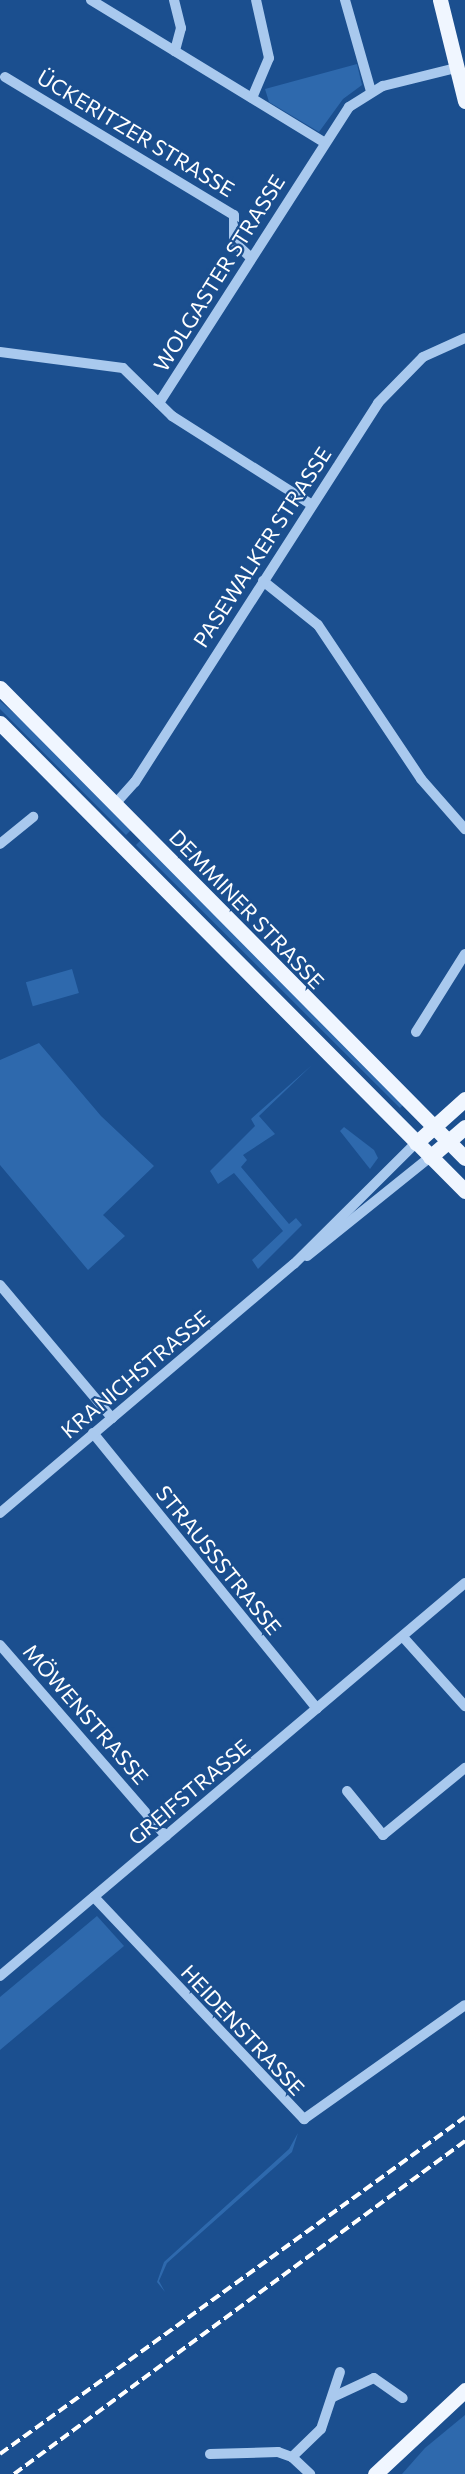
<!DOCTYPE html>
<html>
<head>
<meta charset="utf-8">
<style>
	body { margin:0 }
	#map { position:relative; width:465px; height:2474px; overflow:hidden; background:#1b4f8f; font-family:Commissioner,sans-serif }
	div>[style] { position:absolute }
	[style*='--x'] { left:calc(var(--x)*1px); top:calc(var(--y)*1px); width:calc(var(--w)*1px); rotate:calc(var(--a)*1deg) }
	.green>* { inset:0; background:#2e69ad; transform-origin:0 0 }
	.minor>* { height:10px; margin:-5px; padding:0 5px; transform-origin:5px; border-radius:5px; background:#a9c9ee }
	.major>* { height:15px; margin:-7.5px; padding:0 7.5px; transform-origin:7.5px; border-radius:7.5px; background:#f0f6ff }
	.rail>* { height:4px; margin-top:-2px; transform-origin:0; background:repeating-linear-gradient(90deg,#fff 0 10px,transparent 0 14.5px) }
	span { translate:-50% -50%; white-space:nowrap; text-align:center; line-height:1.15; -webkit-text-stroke:4.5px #1b4f8f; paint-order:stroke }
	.street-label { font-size:21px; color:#fff }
</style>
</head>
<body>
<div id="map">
	<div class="green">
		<i style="clip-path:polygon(357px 64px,362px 85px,343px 99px,319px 132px,269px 102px,265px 89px)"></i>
		<i style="clip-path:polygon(0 701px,23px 721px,131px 830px,126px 835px,0 709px)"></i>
		<i style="clip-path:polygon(141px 840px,403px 1105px,400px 1108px,136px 845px)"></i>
		<i style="left:72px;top:969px;width:25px;height:48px;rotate:74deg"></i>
		<i style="clip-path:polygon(39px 1043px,101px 1116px,154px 1166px,103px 1215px,125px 1236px,88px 1270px,0 1165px,0 1060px)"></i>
		<i style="clip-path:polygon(312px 1065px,259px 1116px,275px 1134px,243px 1155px,247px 1160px,241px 1167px,289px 1224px,296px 1218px,302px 1225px,258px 1269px,252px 1260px,283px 1231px,234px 1173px,218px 1184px,210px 1171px,255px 1126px,251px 1119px)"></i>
		<i style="clip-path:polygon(344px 1127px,374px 1150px,378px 1158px,370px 1169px,340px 1131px)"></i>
		<i style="clip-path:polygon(97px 1916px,124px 1946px,0 2050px,0 1997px)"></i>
		<i style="clip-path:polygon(298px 2133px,292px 2152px,167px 2263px,159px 2281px,165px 2292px,157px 2282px,164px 2262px,289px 2149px)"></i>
		<i style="clip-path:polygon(465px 2415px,465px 2474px,402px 2474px,425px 2448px)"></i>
	</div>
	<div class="minor">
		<i style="--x:91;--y:0;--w:273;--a:31.4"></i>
		<i style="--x:174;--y:0;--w:29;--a:76"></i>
		<i style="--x:181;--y:28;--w:24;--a:105"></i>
		<i style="--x:345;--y:0;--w:95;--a:74.1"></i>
		<i style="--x:5;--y:77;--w:267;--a:31.1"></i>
		<i style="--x:234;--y:215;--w:27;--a:90"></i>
		<i style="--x:234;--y:242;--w:23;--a:43"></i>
		<i style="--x:252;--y:98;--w:43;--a:-67"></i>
		<i style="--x:269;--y:58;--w:59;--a:-102.6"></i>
		<i style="--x:0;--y:352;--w:124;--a:7.4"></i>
		<i style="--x:123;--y:368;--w:69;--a:44.4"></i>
		<i style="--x:172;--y:416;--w:166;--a:32.4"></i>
		<i style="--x:159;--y:403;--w:352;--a:-57.3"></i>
		<i style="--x:349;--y:107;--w:40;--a:-32"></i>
		<i style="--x:383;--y:86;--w:75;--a:-13.9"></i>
		<i style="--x:263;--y:581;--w:70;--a:38.7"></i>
		<i style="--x:318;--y:625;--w:185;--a:56.2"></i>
		<i style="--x:421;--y:779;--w:67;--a:48.7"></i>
		<i style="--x:115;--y:804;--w:30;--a:-48"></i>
		<i style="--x:135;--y:782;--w:450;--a:-57.3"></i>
		<i style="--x:378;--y:403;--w:64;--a:-45.6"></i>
		<i style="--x:423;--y:357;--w:46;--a:-24.3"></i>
		<i style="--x:0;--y:844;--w:43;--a:-39.3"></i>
		<i style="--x:416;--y:1032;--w:92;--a:-57.9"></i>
		<i style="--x:307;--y:1256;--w:158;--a:-38.8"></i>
		<i style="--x:0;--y:1285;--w:174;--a:49.9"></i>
		<i style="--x:93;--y:1433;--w:355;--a:50.9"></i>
		<i style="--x:0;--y:1513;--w:385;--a:-40.3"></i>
		<i style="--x:294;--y:1264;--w:172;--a:-44.8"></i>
		<i style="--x:403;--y:1637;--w:93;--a:48.1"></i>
		<i style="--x:0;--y:1645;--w:253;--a:49"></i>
		<i style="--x:347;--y:1791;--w:57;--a:50.7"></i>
		<i style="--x:383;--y:1835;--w:106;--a:-39.3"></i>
		<i style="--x:94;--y:1897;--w:306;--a:46.6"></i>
		<i style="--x:304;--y:2119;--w:197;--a:-35.3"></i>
		<i style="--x:0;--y:1976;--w:609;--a:-40.2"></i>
		<i style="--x:333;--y:2397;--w:45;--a:-24.9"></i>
		<i style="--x:374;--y:2378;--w:35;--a:35"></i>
		<i style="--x:210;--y:2454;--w:68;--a:-1.7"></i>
		<i style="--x:278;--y:2452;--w:15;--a:20"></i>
		<i style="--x:292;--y:2457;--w:40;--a:-44"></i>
		<i style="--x:321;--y:2429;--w:60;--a:-71.6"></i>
		<i style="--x:292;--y:2457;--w:25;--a:43"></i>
	</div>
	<div class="major">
		<i style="--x:440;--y:0;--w:104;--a:76.1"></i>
		<i style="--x:0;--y:688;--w:661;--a:45.31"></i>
		<i style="--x:0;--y:723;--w:660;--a:45.18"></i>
		<i style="--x:416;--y:1143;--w:66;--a:-41.9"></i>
		<i style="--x:430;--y:1157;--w:46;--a:-40.6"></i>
		<i style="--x:375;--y:2474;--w:123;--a:-43"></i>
	</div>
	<div class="rail">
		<i style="--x:0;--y:2454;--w:574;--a:-35.93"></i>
		<i style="--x:14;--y:2474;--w:561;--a:-36.44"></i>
	</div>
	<div class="street-label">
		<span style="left:136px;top:133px;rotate:31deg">ÜCKERITZER STRASSE</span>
		<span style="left:219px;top:273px;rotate:-58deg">WOLGASTER STRASSE</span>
		<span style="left:262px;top:547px;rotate:-57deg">PASEWALKER STRASSE</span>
		<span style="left:247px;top:909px;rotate:46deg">DEMMINER STRASSE</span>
		<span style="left:135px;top:1374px;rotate:-40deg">KRANICHSTRASSE</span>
		<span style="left:219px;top:1560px;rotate:51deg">STRAUSSSTRASSE</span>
		<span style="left:86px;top:1714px;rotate:49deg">MÖWENSTRASSE</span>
		<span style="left:189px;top:1792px;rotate:-40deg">GREIFSTRASSE</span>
		<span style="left:243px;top:2030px;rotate:47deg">HEIDENSTRASSE</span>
	</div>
</div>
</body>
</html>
